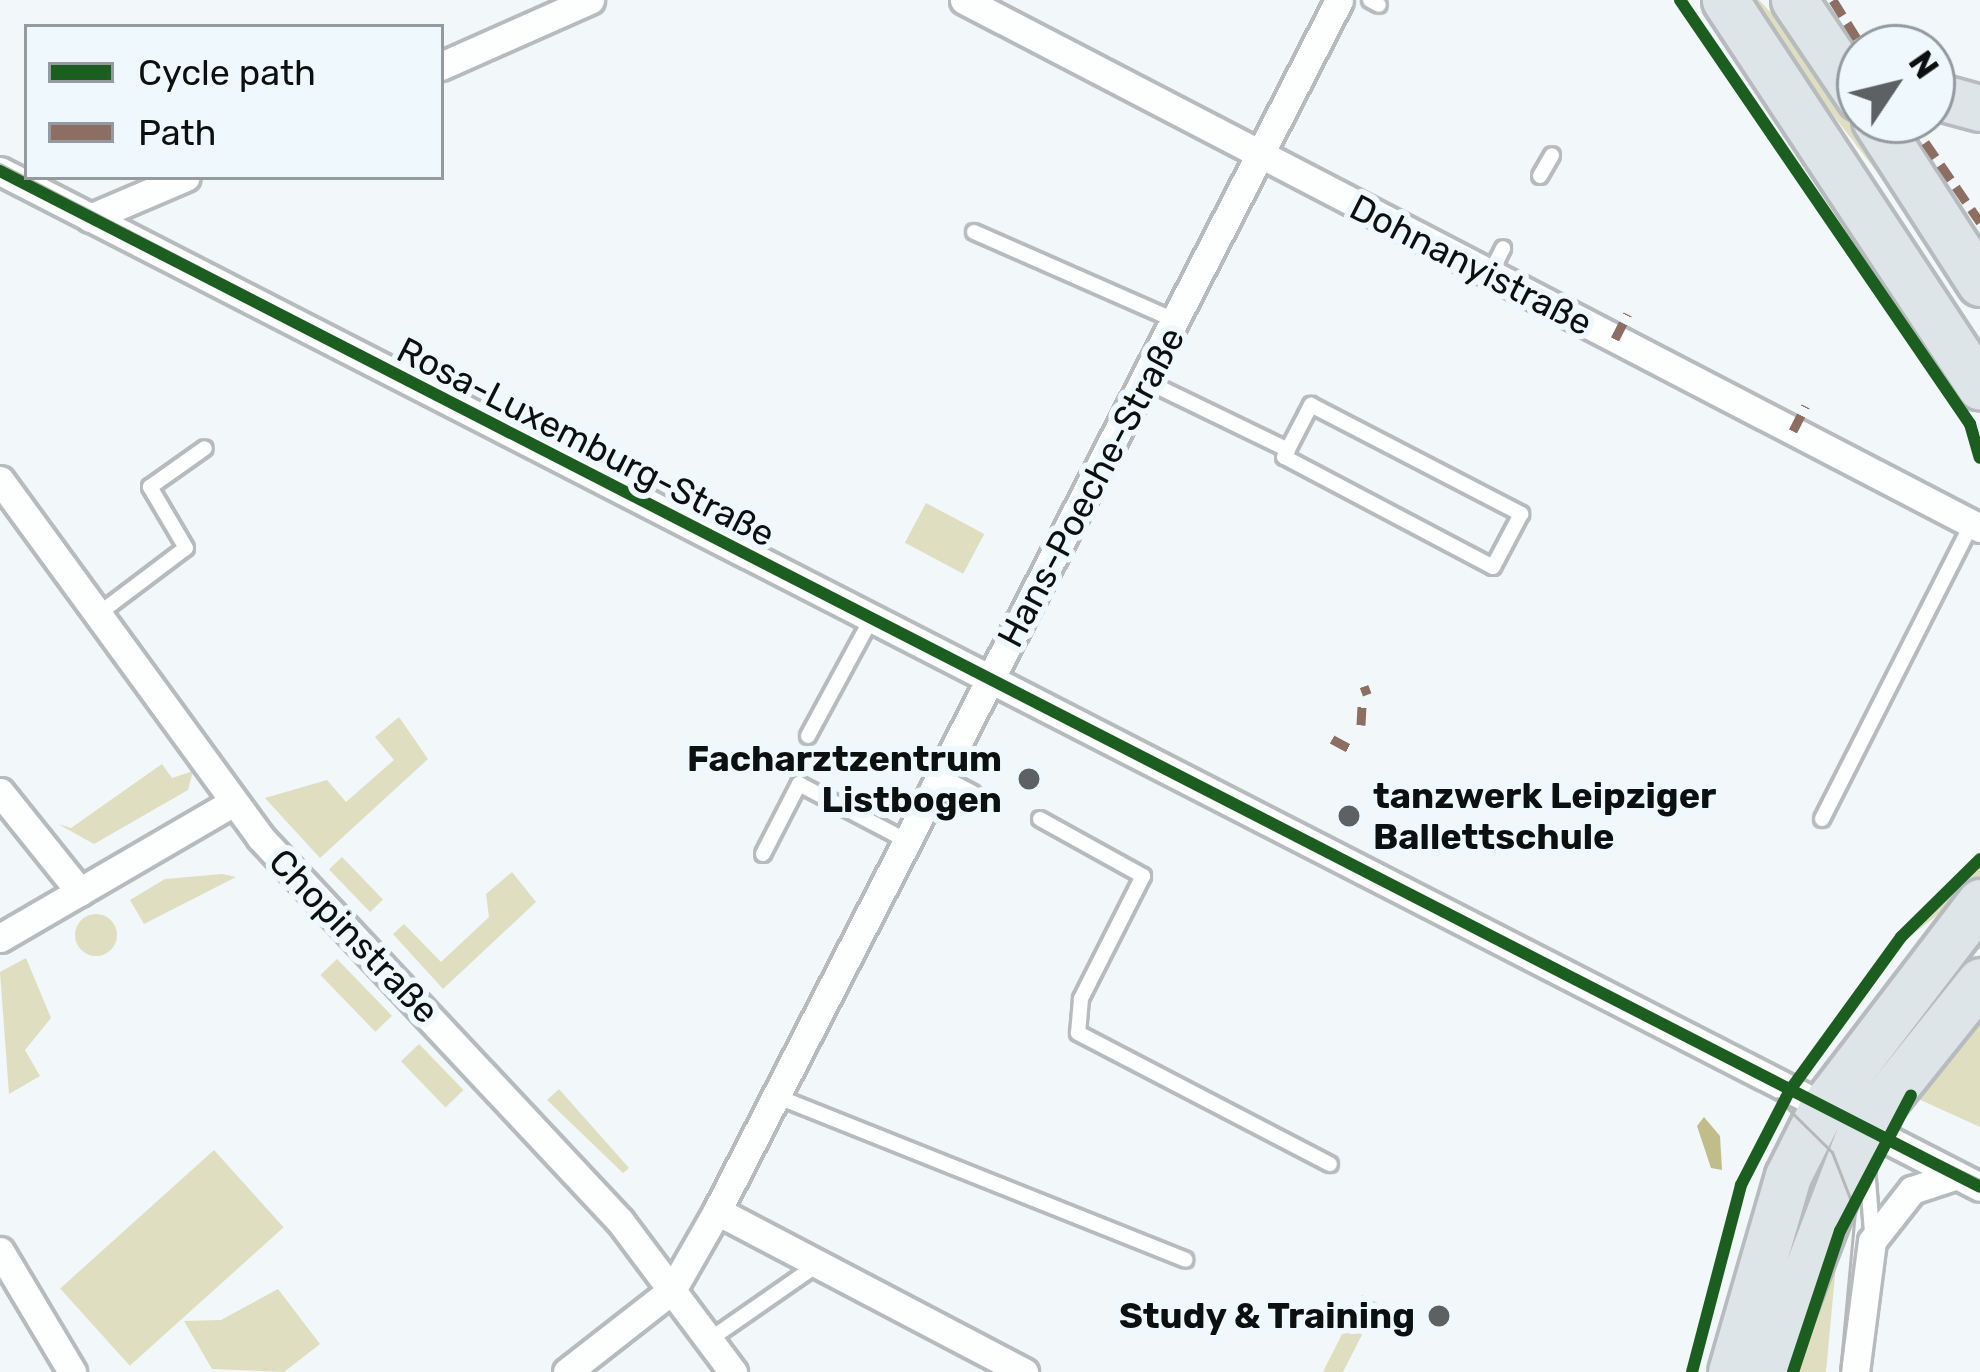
<!DOCTYPE html>
<html>
<head>
<meta charset="utf-8">
<style>
	body { margin:0 }
	#map { position:relative; width:1980px; height:1372px; overflow:hidden; background:#f2f7fa; font-family:Rubik,sans-serif }
	div>[style] { position:absolute }
	[style*='--x'] { left:calc(var(--x)*1px); top:calc(var(--y)*1px); width:calc(var(--w)*1px); rotate:calc(var(--a)*1deg) }
	.green>* { inset:0; background:#dfdec0; transform-origin:0 0 }
	.round { border-radius:50% }
	.water>* { inset:0; background:#c1bd8a }
	.roads { filter:drop-shadow(3px 0 #b7bbbe) drop-shadow(-3px 0 #b7bbbe) drop-shadow(0 3px #b7bbbe) drop-shadow(0 -3px #b7bbbe) }
	.lane>* { height:14px; margin:-7px; padding:0 7px; transform-origin:7px; border-radius:7px; background:#fdfefe }
	.street>* { height:27px; margin:-13.5px; padding:0 13.5px; transform-origin:13.5px; border-radius:13.5px; background:#fdfefe }
	.primary>* { height:45px; margin:-22.5px; padding:0 22.5px; transform-origin:22.5px; border-radius:22.5px; background:#dee5e8 }
	.tram>* { height:3px; margin:-1.5px; padding:0 1.5px; transform-origin:1.5px; border-radius:1.5px; background:#b6b7b8 }
	.quiet>* { height:9px; margin-top:-4.5px; transform-origin:0; background:repeating-linear-gradient(90deg,#8d6e63 0 18px,transparent 0 27px) }
	.cycleway>* { height:12px; margin:-6px; padding:0 6px; transform-origin:6px; border-radius:6px; background:#1b5e20 }
	.dots>* { width:33px; height:33px; translate:-50% -50%; box-sizing:border-box; border:6px solid #eef8fd; border-radius:50% }
	span { translate:-50% -50%; white-space:nowrap; text-align:center; line-height:1.15; -webkit-text-stroke:12px #eef8fd; paint-order:stroke }
	.street-label { font-size:36px; color:#0d1011 }
	.poi-label { font-size:36px; color:#0d1011; font-weight:700 }
	.right { translate:-100% -50%; text-align:right }
	.left { translate:0 -50%; text-align:left }
	.legend { position:absolute; left:24px; top:24px; width:420px; height:156px; box-sizing:border-box; background:#eef8fd; border:3px solid #949b9f; margin:0; padding:15px 21px; list-style:none; font-size:36px; color:#0d1011 }
	.legend li { display:flex; align-items:center; gap:24px; height:60px }
	.legend b { width:60px; border:3px solid #949b9f }
	.north { position:absolute; left:1836px; top:24px; width:120px; height:120px; box-sizing:border-box; background:#eef8fd; border:3px solid #949b9f; border-radius:50%; rotate:55deg; font-size:33px; font-weight:700; line-height:48px; text-align:center; color:#0d1011 }
	.north::after { content:''; display:block; margin:auto; width:42px; height:54px; background:#5d6163; clip-path:polygon(50% 0,100% 100%,50% 72%,0 100%) }
</style>
</head>
<body>
<div id="map">
	<div class="green">
		<i style="clip-path:polygon(1744px 0,1759px 0,1814px 59px,1900px 184px,1891px 190px)"></i>
		<i style="left:926px;top:503px;width:66px;height:45px;rotate:28deg"></i>
		<i style="clip-path:polygon(399px 717px,428px 759px,320px 858px,265px 798px,327px 780px,346px 802px,394px 760px,375px 737px)"></i>
		<i style="clip-path:polygon(162px 764px,172px 778px,193px 771px,188px 790px,94px 844px,58px 824px,71px 828px)"></i>
		<i style="left:342px;top:857px;width:59px;height:18px;rotate:46deg"></i>
		<i style="clip-path:polygon(1980px 864px,1980px 882px,1904px 941px,1926px 918px)"></i>
		<i style="clip-path:polygon(512px 872px,536px 902px,443px 989px,393px 934px,404px 924px,441px 962px,489px 917px,486px 894px)"></i>
		<i style="clip-path:polygon(222px 874px,236px 877px,144px 924px,130px 900px,165px 879px)"></i>
		<i class="round" style="left:75px;top:914px;width:42px;height:42px"></i>
		<i style="clip-path:polygon(26px 958px,51px 1018px,25px 1050px,40px 1076px,9px 1094px,0 972px)"></i>
		<i style="left:337px;top:959px;width:79px;height:23px;rotate:46deg"></i>
		<i style="clip-path:polygon(1980px 1018px,1980px 1127px,1914px 1097px)"></i>
		<i style="left:419px;top:1044px;width:64px;height:25px;rotate:46deg"></i>
		<i style="clip-path:polygon(559px 1089px,629px 1168px,623px 1173px,547px 1100px)"></i>
		<i style="left:214px;top:1150px;width:104px;height:207px;rotate:48deg"></i>
		<i style="clip-path:polygon(1839px 1232px,1826px 1372px,1796px 1372px,1807px 1321px)"></i>
		<i style="clip-path:polygon(278px 1289px,320px 1344px,284px 1372px,212px 1369px,184px 1321px,221px 1320px)"></i>
		<i style="left:1362px;top:1295px;width:18px;height:86px;rotate:27deg"></i>
	</div>
	<div class="water">
		<i style="clip-path:polygon(1704px 1117px,1720px 1136px,1722px 1170px,1711px 1168px,1697px 1126px)"></i>
	</div>
	<div class="roads">
		<div class="lane">
			<i style="--x:1370;--y:0;--w:10;--a:29"></i>
			<i style="--x:1540;--y:176;--w:24;--a:-60"></i>
			<i style="--x:974;--y:232;--w:222;--a:23.7"></i>
			<i style="--x:1490;--y:274;--w:29;--a:-63"></i>
			<i style="--x:1146;--y:381;--w:158;--a:25.9"></i>
			<i style="--x:1311;--y:405;--w:237;--a:27.4"></i>
			<i style="--x:1521;--y:514;--w:60;--a:117.8"></i>
			<i style="--x:1493;--y:567;--w:236;--a:-152.2"></i>
			<i style="--x:1284;--y:457;--w:59;--a:-62.6"></i>
			<i style="--x:97;--y:615;--w:111;--a:-37"></i>
			<i style="--x:186;--y:548;--w:71;--a:-120.5"></i>
			<i style="--x:150;--y:487;--w:67;--a:-35.3"></i>
			<i style="--x:808;--y:736;--w:128;--a:-61.6"></i>
			<i style="--x:941;--y:776;--w:36;--a:28"></i>
			<i style="--x:1040;--y:819;--w:118;--a:29"></i>
			<i style="--x:1143;--y:876;--w:138;--a:116.8"></i>
			<i style="--x:1081;--y:999;--w:34;--a:95"></i>
			<i style="--x:1078;--y:1033;--w:284;--a:27.5"></i>
			<i style="--x:1822;--y:819;--w:332;--a:-63.1"></i>
			<i style="--x:763;--y:854;--w:79;--a:-62.8"></i>
			<i style="--x:799;--y:784;--w:122;--a:27.8"></i>
			<i style="--x:776;--y:1096;--w:441;--a:21.8"></i>
			<i style="--x:1866;--y:1153;--w:79;--a:85.7"></i>
			<i style="--x:709;--y:1340;--w:131;--a:-34.8"></i>
		</div>
		<div class="street">
			<i style="--x:964;--y:0;--w:1145;--a:27.46"></i>
			<i style="--x:441;--y:66;--w:163;--a:-23.9"></i>
			<i style="--x:0;--y:171;--w:2225;--a:27.16"></i>
			<i style="--x:90;--y:218;--w:104;--a:-23.1"></i>
			<i style="--x:0;--y:480;--w:442;--a:53.9"></i>
			<i style="--x:260;--y:837;--w:526;--a:46.85"></i>
			<i style="--x:620;--y:1221;--w:189;--a:53.2"></i>
			<i style="--x:0;--y:792;--w:128;--a:51.3"></i>
			<i style="--x:0;--y:938;--w:268;--a:-30.2"></i>
			<i style="--x:717;--y:1211;--w:347;--a:27.7"></i>
			<i style="--x:0;--y:1251;--w:141;--a:59.2"></i>
			<i style="--x:567;--y:1372;--w:133;--a:-38"></i>
			<i style="--x:672;--y:1290;--w:91;--a:-60.3"></i>
			<i style="--x:717;--y:1211;--w:1361;--a:-62.81"></i>
			<i style="--x:1855;--y:1372;--w:132;--a:-82.6"></i>
			<i style="--x:1872;--y:1241;--w:65;--a:-51.9"></i>
			<i style="--x:1912;--y:1190;--w:44;--a:-18.4"></i>
		</div>
		<div class="primary">
			<i style="--x:1725;--y:0;--w:463;--a:56.6"></i>
			<i style="--x:1794;--y:0;--w:118;--a:56"></i>
			<i style="--x:1932;--y:95;--w:50;--a:15.2"></i>
			<i style="--x:1875;--y:120;--w:194;--a:57.2"></i>
			<i style="--x:1731;--y:1372;--w:204;--a:-73.8"></i>
			<i style="--x:1788;--y:1176;--w:74;--a:-63.4"></i>
			<i style="--x:1821;--y:1110;--w:262;--a:-52.6"></i>
			<i style="--x:1768;--y:1372;--w:258;--a:-69.1"></i>
			<i style="--x:1860;--y:1131;--w:192;--a:-51.3"></i>
		</div>
	</div>
	<div class="tram">
		<i style="--x:0;--y:164;--w:1887;--a:27.45"></i>
		<i style="--x:1675;--y:1034;--w:338;--a:25.6"></i>
		<i style="--x:1777;--y:1098;--w:77;--a:44.5"></i>
		<i style="--x:1832;--y:1152;--w:63;--a:68.7"></i>
		<i style="--x:1855;--y:1211;--w:162;--a:95.3"></i>
	</div>
	<div class="quiet">
		<i style="--x:1833;--y:0;--w:57;--a:58"></i>
		<i style="--x:1910;--y:120;--w:124;--a:55.5"></i>
		<i style="--x:1615;--y:339;--w:28;--a:-63"></i>
		<i style="--x:1793;--y:431;--w:28;--a:-63"></i>
		<i style="--x:1364;--y:686;--w:9;--a:69"></i>
		<i style="--x:1361;--y:725;--w:19;--a:-87"></i>
		<i style="--x:1332;--y:739;--w:19;--a:28"></i>
	</div>
	<div class="cycleway">
		<i style="--x:1680;--y:0;--w:514;--a:55.63"></i>
		<i style="--x:1970;--y:424;--w:35;--a:74"></i>
		<i style="--x:0;--y:171;--w:2225;--a:27.16"></i>
		<i style="--x:1692;--y:1372;--w:193;--a:-75.3"></i>
		<i style="--x:1741;--y:1185;--w:107;--a:-62.7"></i>
		<i style="--x:1790;--y:1090;--w:189;--a:-54"></i>
		<i style="--x:1901;--y:937;--w:111;--a:-44.6"></i>
		<i style="--x:1793;--y:1372;--w:149;--a:-71.6"></i>
		<i style="--x:1840;--y:1231;--w:153;--a:-62.4"></i>
	</div>
	<div class="dots">
		<i style="left:1029px;top:779px;background:#5d6163"></i>
		<i style="left:1349px;top:816px;background:#5d6163"></i>
		<i style="left:1439px;top:1316px;background:#5d6163"></i>
	</div>
	<div class="street-label">
		<span style="left:1471px;top:265px;rotate:27deg">Dohnanyistraße</span>
		<span style="left:586px;top:442px;rotate:27deg">Rosa-Luxemburg-Straße</span>
		<span style="left:1091px;top:487px;rotate:-62deg">Hans-Poeche-Straße</span>
		<span style="left:354px;top:936px;rotate:46deg">Chopinstraße</span>
	</div>
	<div class="poi-label">
		<span class="right" style="left:1002px;top:779px">Facharztzentrum<br>Listbogen</span>
		<span class="left" style="left:1373px;top:816px">tanzwerk Leipziger<br>Ballettschule</span>
		<span class="right" style="left:1415px;top:1316px">Study &amp; Training</span>
	</div>
	<ul class="legend">
	<li><b style="height:15px;background:#1b5e20"></b>Cycle path</li>
	<li><b style="height:15px;background:#8d6e63"></b>Path</li>
	</ul>
	<div class="north">N</div>
</div>
</body>
</html>
